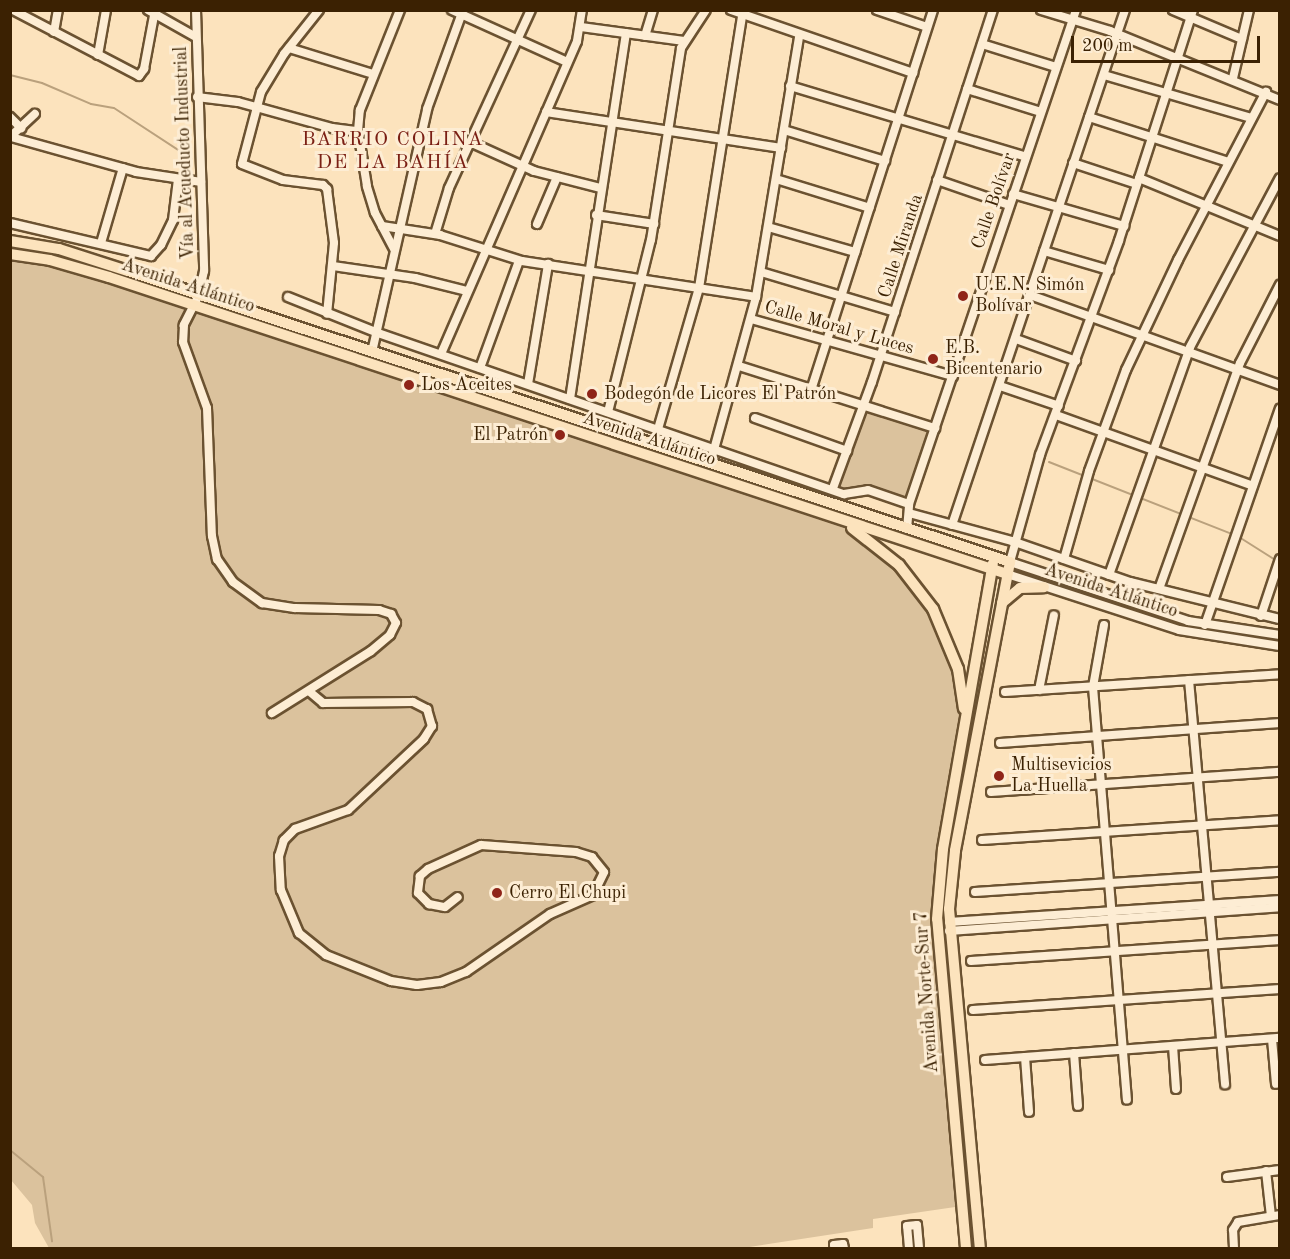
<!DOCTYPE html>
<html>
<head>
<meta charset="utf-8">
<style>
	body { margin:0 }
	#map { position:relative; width:1290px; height:1259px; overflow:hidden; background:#fce3bd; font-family:"Old Standard TT",serif }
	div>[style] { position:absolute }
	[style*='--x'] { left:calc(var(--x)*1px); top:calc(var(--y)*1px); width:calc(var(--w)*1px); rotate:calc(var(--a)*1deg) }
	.green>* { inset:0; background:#dbc29d }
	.stream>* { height:2px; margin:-1px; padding:0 1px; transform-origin:1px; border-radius:1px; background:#baa17d }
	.roads { filter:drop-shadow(2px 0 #6b5231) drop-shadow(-2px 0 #6b5231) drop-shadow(0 2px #6b5231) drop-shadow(0 -2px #6b5231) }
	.minor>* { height:8px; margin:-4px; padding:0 4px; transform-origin:4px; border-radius:4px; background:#fdedd4 }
	.major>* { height:10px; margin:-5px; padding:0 5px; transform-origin:5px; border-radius:5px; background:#fce3bd }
	.dots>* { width:16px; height:16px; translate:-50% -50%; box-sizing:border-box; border:3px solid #fdedd4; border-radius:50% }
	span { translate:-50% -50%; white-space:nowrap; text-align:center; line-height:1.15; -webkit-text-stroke:6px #fdedd4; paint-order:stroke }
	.street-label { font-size:18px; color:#3b2102 }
	.poi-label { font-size:18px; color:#3b2102 }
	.left { translate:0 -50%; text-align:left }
	.right { translate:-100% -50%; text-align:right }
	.neighbourhood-label { font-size:20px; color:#7a1f14; letter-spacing:1.5px }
	.frame { position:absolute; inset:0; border:12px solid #3b2102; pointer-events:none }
	.scale { position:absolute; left:1071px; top:36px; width:189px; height:27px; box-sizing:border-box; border:3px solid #3b2102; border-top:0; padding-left:8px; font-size:18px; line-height:21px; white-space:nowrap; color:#3b2102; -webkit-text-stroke:4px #fdedd4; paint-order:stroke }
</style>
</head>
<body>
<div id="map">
	<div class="green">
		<i style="clip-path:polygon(11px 254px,29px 255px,847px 525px,899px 565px,948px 640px,965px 726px,939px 874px,962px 1206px,873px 1219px,873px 1228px,743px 1248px,49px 1248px,35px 1223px,32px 1205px,11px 1180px)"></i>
		<i style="clip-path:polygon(864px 404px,935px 428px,909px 504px,868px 490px,852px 493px,833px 488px)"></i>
	</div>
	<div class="stream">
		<i style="--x:10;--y:75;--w:33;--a:14"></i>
		<i style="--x:42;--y:83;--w:53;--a:23.2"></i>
		<i style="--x:91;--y:104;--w:23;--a:10"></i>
		<i style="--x:114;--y:108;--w:93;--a:33.2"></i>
		<i style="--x:1049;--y:462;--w:199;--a:21.5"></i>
		<i style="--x:1239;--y:537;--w:45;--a:32.3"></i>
		<i style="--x:10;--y:1150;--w:43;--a:39.3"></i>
		<i style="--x:43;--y:1177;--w:65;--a:82"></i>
	</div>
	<div class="roads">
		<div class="minor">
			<i style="--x:13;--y:10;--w:142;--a:27.6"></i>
			<i style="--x:139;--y:76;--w:9;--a:-54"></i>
			<i style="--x:144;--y:69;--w:60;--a:-79.4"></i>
			<i style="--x:148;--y:10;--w:55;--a:29.4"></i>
			<i style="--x:196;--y:10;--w:261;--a:88.2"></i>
			<i style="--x:204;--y:271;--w:25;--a:102"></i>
			<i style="--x:199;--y:295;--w:34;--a:117"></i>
			<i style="--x:184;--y:325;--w:17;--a:93"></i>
			<i style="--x:183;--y:342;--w:70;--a:70"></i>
			<i style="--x:207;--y:408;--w:128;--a:87.8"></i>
			<i style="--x:212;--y:536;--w:24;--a:78"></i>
			<i style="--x:217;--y:559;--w:28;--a:55"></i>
			<i style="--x:233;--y:582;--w:36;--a:36"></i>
			<i style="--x:262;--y:603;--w:33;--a:9"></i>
			<i style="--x:295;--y:608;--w:84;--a:1.4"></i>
			<i style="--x:379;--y:610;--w:13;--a:18"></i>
			<i style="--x:391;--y:614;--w:10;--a:61"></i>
			<i style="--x:396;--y:623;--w:13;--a:117"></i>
			<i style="--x:390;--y:635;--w:25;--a:140"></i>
			<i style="--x:371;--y:651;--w:117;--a:147.9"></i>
			<i style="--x:319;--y:10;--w:56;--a:128.5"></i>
			<i style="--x:284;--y:54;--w:44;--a:121.2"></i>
			<i style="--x:261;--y:92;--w:74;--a:104.8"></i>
			<i style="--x:242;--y:164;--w:44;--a:21.3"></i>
			<i style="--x:283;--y:180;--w:40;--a:7.1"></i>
			<i style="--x:323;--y:185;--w:6;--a:45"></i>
			<i style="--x:327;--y:189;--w:54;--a:82.6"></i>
			<i style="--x:334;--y:243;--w:71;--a:95.6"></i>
			<i style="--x:452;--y:10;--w:126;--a:24.3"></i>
			<i style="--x:731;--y:10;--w:193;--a:19.1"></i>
			<i style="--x:877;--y:10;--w:53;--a:18.8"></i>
			<i style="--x:1041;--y:10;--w:72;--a:16.9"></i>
			<i style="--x:1110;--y:31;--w:183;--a:22.1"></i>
			<i style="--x:1173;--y:10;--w:75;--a:22.8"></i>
			<i style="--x:1193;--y:10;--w:243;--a:107.8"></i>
			<i style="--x:1119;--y:241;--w:228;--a:110.3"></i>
			<i style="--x:1040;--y:455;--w:111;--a:105.7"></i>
			<i style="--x:1010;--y:562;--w:188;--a:18.3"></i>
			<i style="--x:1188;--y:621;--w:93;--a:8.7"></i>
			<i style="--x:581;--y:27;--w:104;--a:7.7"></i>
			<i style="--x:54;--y:32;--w:22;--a:-80"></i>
			<i style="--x:645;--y:36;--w:27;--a:-73"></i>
			<i style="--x:982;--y:44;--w:77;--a:17.3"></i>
			<i style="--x:289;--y:48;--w:88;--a:17.2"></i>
			<i style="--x:98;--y:55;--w:46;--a:-79.9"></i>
			<i style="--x:1104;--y:75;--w:153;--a:16.3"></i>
			<i style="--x:1233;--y:78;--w:70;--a:-76.8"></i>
			<i style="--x:790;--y:86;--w:246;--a:16.7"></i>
			<i style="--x:967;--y:89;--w:77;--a:17.3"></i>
			<i style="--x:197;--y:97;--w:41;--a:7"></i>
			<i style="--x:238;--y:102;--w:98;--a:15.5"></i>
			<i style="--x:332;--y:128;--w:26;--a:7"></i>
			<i style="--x:546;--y:112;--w:238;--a:8.7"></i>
			<i style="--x:10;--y:117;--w:16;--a:45"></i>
			<i style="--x:1089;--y:117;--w:146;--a:17.9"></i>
			<i style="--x:784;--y:130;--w:106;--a:17.1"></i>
			<i style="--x:10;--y:137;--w:34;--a:-43"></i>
			<i style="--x:11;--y:137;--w:130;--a:15.6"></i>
			<i style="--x:136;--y:172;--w:66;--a:8.7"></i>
			<i style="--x:470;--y:142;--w:70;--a:24.4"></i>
			<i style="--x:534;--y:171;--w:68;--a:14.4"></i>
			<i style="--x:1073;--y:163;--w:67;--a:18.2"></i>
			<i style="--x:1139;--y:178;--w:152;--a:22.4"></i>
			<i style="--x:776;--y:179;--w:98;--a:17.1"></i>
			<i style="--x:937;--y:180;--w:76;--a:19.1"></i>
			<i style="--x:1013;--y:194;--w:116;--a:16.1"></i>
			<i style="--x:596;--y:215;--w:59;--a:8.8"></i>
			<i style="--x:10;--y:223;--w:145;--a:13.2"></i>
			<i style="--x:151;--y:256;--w:15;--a:-48"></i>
			<i style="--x:161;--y:245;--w:28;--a:-64"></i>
			<i style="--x:173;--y:220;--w:41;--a:-83"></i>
			<i style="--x:537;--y:224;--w:51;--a:-66.9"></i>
			<i style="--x:382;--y:226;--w:59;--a:8.8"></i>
			<i style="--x:440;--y:235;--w:86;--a:17.6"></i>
			<i style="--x:522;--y:261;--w:237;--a:8.7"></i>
			<i style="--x:768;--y:227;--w:91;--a:16"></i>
			<i style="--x:435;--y:234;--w:48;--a:-73.1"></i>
			<i style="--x:449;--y:188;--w:196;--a:-65.3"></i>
			<i style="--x:101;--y:243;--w:78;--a:-73.7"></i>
			<i style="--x:394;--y:249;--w:41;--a:-117.8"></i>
			<i style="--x:375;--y:213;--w:28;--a:-107"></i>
			<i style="--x:367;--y:186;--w:56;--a:-99.3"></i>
			<i style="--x:358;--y:131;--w:21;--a:-85"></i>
			<i style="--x:360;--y:110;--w:108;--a:-68.2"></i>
			<i style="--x:1044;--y:251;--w:68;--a:16.3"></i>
			<i style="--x:333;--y:266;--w:83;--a:8.3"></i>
			<i style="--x:415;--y:278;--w:54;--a:14"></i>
			<i style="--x:761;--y:272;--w:140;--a:16.6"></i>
			<i style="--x:1030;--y:295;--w:266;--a:19.8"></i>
			<i style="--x:288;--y:297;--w:97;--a:21.8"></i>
			<i style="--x:378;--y:333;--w:493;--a:19.1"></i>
			<i style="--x:844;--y:494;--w:24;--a:-9"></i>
			<i style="--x:868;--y:490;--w:43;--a:18.9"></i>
			<i style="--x:751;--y:319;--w:210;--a:15.8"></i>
			<i style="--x:1016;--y:339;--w:64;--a:20.1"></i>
			<i style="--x:372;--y:352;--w:249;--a:-77.2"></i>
			<i style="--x:427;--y:109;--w:105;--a:-70"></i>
			<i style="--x:441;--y:354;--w:341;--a:-66.5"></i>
			<i style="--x:577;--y:41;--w:31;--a:-81"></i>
			<i style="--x:739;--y:366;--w:206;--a:17.6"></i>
			<i style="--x:480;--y:368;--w:114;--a:-70"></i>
			<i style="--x:528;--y:384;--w:122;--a:-80.5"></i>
			<i style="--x:1000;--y:386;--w:62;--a:18.7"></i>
			<i style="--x:812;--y:387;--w:396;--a:-72.2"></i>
			<i style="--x:570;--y:399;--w:370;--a:-81.3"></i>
			<i style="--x:608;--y:412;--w:177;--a:-76"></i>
			<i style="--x:651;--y:240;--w:194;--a:-81.1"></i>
			<i style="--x:681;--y:48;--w:45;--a:-56.7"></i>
			<i style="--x:1056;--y:415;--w:209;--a:19.8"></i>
			<i style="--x:755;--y:418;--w:98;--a:19.7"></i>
			<i style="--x:658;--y:429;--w:147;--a:-73.8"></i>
			<i style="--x:699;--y:288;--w:276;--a:-81"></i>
			<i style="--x:710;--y:464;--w:173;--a:-74.6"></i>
			<i style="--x:756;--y:297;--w:265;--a:-80.6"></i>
			<i style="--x:833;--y:488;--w:113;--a:-69.8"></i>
			<i style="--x:872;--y:382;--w:391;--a:-72"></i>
			<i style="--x:909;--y:513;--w:107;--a:15.2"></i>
			<i style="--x:1012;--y:541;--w:125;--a:19.2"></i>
			<i style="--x:1130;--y:582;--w:154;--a:13.9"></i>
			<i style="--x:952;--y:525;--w:543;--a:-71.43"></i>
			<i style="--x:907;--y:529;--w:25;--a:-85"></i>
			<i style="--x:909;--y:504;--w:521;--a:-71.32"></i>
			<i style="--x:1064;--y:559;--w:91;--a:-74.1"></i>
			<i style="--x:1089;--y:471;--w:108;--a:-69.9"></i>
			<i style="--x:1126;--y:370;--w:122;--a:-64.7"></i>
			<i style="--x:1178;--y:260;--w:190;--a:-62.4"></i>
			<i style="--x:1007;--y:574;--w:181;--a:18"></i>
			<i style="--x:1179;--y:630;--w:102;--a:9"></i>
			<i style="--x:1109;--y:575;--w:242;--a:-70.4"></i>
			<i style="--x:1190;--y:347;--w:191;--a:-62"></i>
			<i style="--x:1159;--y:589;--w:240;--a:-70.3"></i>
			<i style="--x:1240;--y:363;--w:88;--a:-62.9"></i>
			<i style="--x:1261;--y:616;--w:60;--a:-71.6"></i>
			<i style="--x:1104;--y:625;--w:63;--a:100.1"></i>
			<i style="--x:1093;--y:687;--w:414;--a:85.3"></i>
			<i style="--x:1205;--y:625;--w:229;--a:-70.9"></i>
			<i style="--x:1189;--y:680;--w:406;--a:84.9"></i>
			<i style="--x:1039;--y:690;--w:76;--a:-78.7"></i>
			<i style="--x:310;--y:692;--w:17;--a:40"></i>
			<i style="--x:323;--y:703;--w:90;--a:-0.6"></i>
			<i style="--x:413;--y:702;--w:16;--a:27"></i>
			<i style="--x:427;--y:709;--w:18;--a:74"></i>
			<i style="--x:432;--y:726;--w:15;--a:122"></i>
			<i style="--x:424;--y:739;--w:104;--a:136.9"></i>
			<i style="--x:348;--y:810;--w:56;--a:160.3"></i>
			<i style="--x:295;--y:829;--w:16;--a:135"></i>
			<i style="--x:284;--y:840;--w:17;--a:107"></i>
			<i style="--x:279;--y:856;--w:34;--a:87"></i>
			<i style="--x:281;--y:890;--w:47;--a:67.3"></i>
			<i style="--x:299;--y:933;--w:35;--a:39"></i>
			<i style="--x:326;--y:955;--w:70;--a:21.8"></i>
			<i style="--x:391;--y:981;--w:26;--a:9"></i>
			<i style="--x:417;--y:985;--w:24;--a:-7"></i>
			<i style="--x:441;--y:982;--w:27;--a:-22"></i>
			<i style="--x:466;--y:972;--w:102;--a:-34.6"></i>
			<i style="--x:550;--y:914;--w:47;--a:-23.8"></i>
			<i style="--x:593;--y:895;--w:25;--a:-64"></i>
			<i style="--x:604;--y:872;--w:19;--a:-129"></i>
			<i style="--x:592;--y:857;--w:17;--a:-163"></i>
			<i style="--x:576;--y:852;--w:95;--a:-175.8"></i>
			<i style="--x:481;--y:845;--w:58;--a:155.6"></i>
			<i style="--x:428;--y:869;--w:11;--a:139"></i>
			<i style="--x:420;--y:876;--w:17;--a:97"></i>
			<i style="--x:418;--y:893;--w:16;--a:45"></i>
			<i style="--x:429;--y:904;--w:16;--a:11"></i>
			<i style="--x:445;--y:907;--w:16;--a:-38"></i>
			<i style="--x:1005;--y:692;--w:276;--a:-3.7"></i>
			<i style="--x:1000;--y:743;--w:281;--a:-4.1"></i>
			<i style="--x:991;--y:792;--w:290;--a:-4"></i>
			<i style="--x:982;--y:840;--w:299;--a:-3.8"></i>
			<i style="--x:975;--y:892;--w:306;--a:-3.8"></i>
			<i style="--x:949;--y:922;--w:332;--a:-3.8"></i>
			<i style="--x:949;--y:931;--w:332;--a:-4.1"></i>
			<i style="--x:971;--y:961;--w:310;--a:-3.9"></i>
			<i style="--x:973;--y:1010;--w:308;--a:-3.9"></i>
			<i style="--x:1272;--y:1039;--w:45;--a:84.9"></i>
			<i style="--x:1173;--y:1046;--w:43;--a:86"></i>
			<i style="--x:1074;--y:1053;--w:53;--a:85.7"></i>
			<i style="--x:1025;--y:1057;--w:55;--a:85.8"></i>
			<i style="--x:985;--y:1060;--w:296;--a:-4.3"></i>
			<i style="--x:1266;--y:1171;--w:45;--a:83.7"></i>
			<i style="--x:1227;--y:1177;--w:53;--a:-7.5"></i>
			<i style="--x:835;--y:1248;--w:3;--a:-108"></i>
			<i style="--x:834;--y:1245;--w:9;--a:-6"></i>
			<i style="--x:843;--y:1244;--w:4;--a:76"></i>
			<i style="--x:909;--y:1248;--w:22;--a:-95"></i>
			<i style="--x:907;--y:1226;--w:10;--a:-6"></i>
			<i style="--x:917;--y:1225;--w:23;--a:85"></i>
			<i style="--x:1234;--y:1248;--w:18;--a:-93"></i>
			<i style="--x:1233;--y:1230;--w:9;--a:-58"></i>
			<i style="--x:1238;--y:1222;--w:43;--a:-9.5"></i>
		</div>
		<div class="major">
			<i style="--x:10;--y:241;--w:50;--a:9.3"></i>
			<i style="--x:59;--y:249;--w:72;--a:17.7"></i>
			<i style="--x:128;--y:271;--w:929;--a:18.26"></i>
			<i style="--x:1010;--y:562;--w:294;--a:100.8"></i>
			<i style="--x:955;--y:851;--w:58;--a:95.9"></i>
			<i style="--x:949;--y:909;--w:340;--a:84.8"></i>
			<i style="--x:10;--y:254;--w:40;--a:8.5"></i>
			<i style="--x:50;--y:260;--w:61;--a:16.1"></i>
			<i style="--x:109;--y:277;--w:946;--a:18.3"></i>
			<i style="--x:852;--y:528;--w:60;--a:38.2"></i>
			<i style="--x:899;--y:565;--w:56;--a:52.3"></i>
			<i style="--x:933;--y:609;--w:65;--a:67.4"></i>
			<i style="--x:958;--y:669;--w:40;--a:81.5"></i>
			<i style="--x:1002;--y:603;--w:23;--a:-40"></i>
			<i style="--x:1020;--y:588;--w:24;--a:-2"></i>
			<i style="--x:966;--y:1248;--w:330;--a:-95"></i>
			<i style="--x:937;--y:919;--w:70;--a:-85.1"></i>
			<i style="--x:943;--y:849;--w:290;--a:-80.1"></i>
		</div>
	</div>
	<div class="dots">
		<i style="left:963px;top:296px;background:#8f2418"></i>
		<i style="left:933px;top:359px;background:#8f2418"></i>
		<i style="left:409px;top:385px;background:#8f2418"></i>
		<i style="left:592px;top:394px;background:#8f2418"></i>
		<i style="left:560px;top:435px;background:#8f2418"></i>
		<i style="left:999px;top:776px;background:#8f2418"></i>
		<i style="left:497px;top:893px;background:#8f2418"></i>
	</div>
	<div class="street-label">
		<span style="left:185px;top:153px;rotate:-92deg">Vía al Acueducto Industrial</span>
		<span style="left:994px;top:201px;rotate:-71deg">Calle Bolívar</span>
		<span style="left:901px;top:246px;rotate:-72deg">Calle Miranda</span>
		<span style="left:188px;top:286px;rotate:18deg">Avenida Atlántico</span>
		<span style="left:839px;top:328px;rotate:16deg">Calle Moral y Luces</span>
		<span style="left:649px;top:439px;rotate:18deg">Avenida Atlántico</span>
		<span style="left:1111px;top:591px;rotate:18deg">Avenida Atlántico</span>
		<span style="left:927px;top:992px;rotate:-94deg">Avenida Norte-Sur 7</span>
	</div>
	<div class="poi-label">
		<span class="left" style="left:975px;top:296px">U.E.N. Simón<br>Bolívar</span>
		<span class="left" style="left:945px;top:359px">E.B.<br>Bicentenario</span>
		<span class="left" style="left:421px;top:385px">Los Aceites</span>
		<span class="left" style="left:604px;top:394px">Bodegón de Licores El Patrón</span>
		<span class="right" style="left:548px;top:435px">El Patrón</span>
		<span class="left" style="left:1011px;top:776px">Multisevicios<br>La Huella</span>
		<span class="left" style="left:509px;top:893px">Cerro El Chupi</span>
	</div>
	<div class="neighbourhood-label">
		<span style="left:393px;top:152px">BARRIO COLINA<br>DE LA BAHÍA</span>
	</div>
	<div class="frame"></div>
	<div class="scale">200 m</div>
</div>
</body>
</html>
